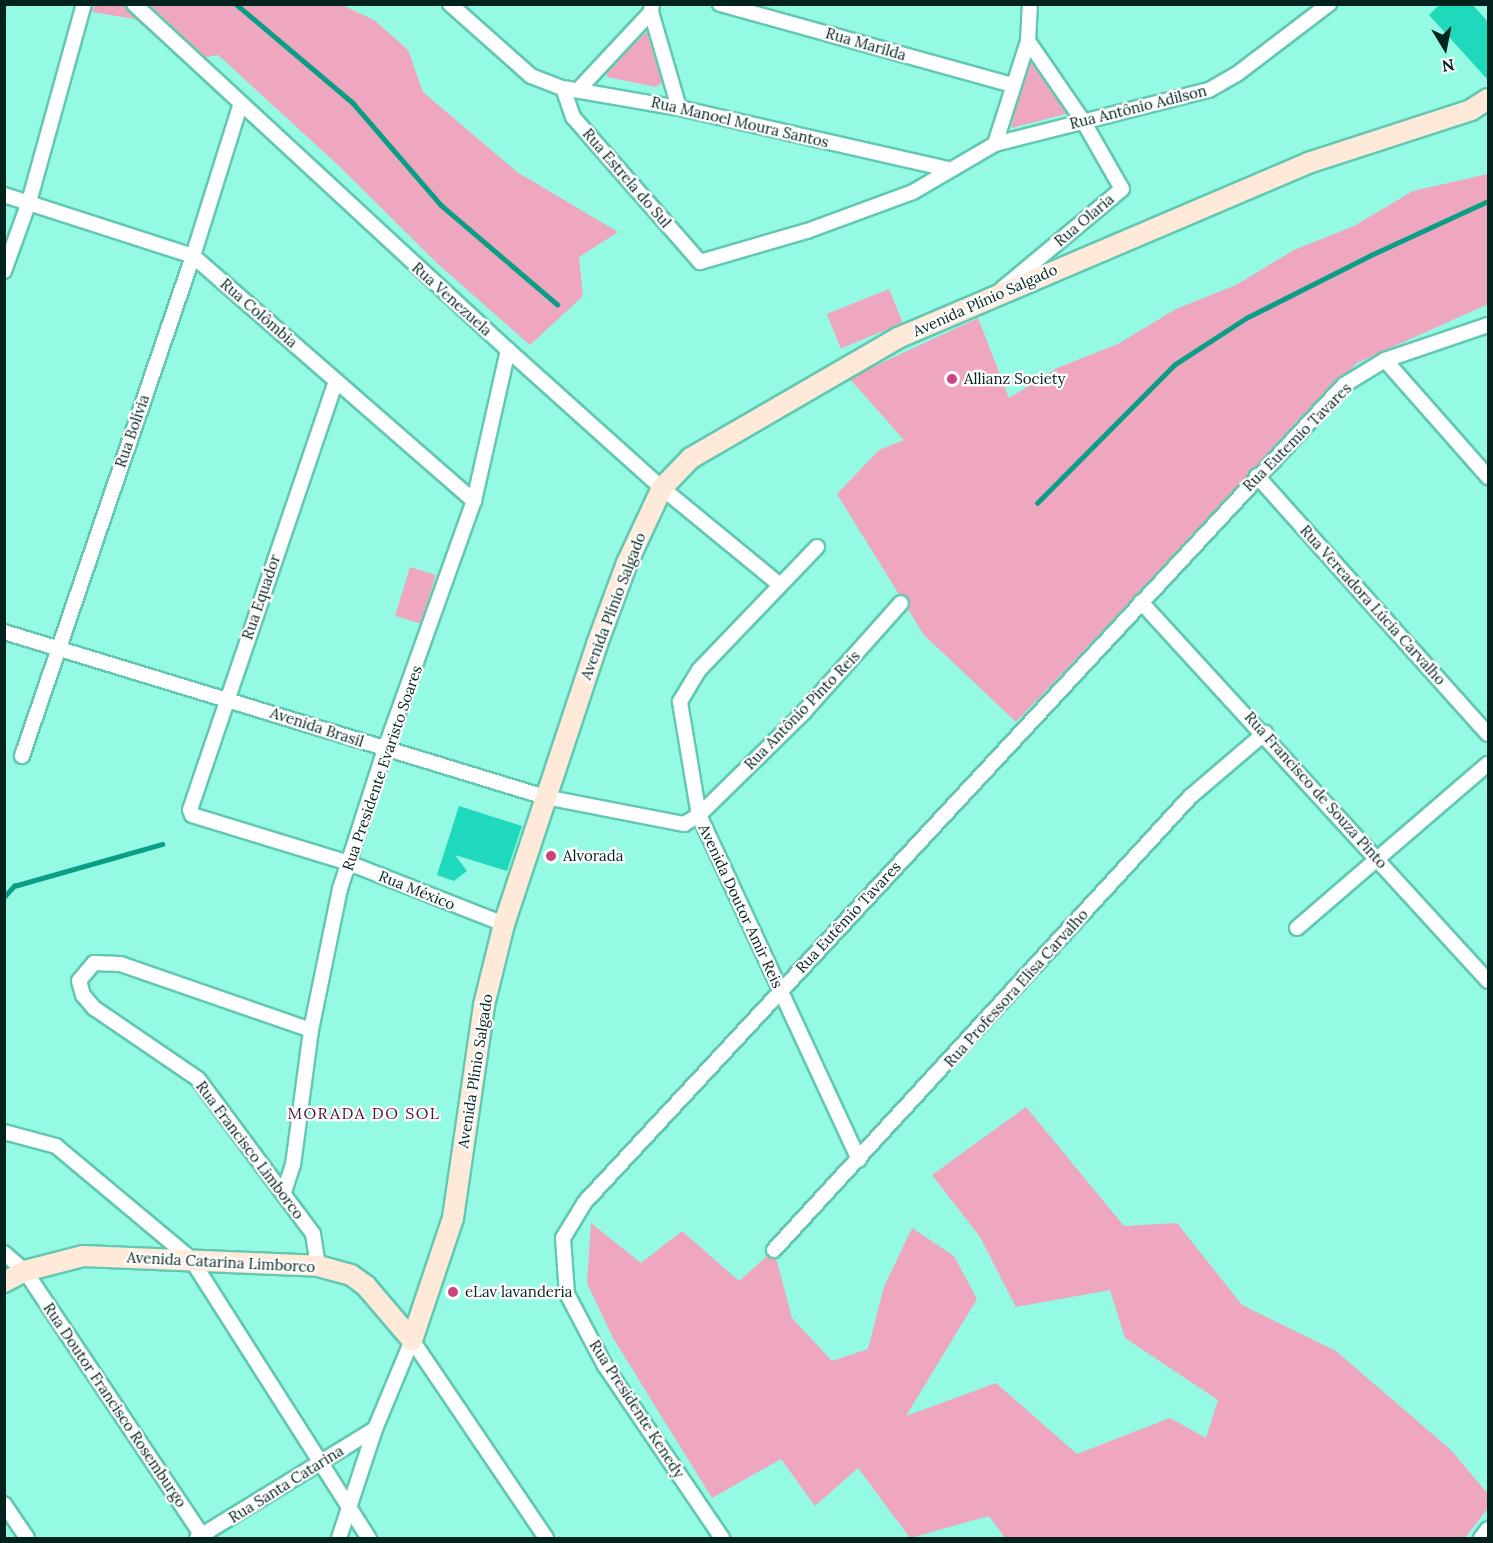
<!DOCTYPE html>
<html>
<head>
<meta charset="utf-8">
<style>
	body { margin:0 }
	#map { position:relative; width:1493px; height:1543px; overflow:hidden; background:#95fae3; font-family:Lora,serif }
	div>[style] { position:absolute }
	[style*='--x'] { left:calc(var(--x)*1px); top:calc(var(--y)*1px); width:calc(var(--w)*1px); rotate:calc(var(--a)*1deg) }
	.green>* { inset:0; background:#efa7bf; transform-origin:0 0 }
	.stream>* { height:4.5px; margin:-2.25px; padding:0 2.25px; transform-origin:2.25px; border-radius:2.25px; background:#0b9e87 }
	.building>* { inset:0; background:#1ed9bb }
	.roads { filter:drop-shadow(2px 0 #62c8b2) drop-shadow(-2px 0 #62c8b2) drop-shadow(0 2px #62c8b2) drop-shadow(0 -2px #62c8b2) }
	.street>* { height:14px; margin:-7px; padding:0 7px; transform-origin:7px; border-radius:7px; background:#fff }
	.secondary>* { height:20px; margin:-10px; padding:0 10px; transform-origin:10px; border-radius:10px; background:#ffeada }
	.dots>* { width:16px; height:16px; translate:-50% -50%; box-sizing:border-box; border:3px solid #fff; border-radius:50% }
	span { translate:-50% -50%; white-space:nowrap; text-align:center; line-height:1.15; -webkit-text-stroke:4.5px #fff; paint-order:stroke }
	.street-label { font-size:15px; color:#02231d }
	.poi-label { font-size:15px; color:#02231d }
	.left { translate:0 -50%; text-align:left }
	.neighbourhood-label { font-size:16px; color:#551331; letter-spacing:1.5px }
	.frame { position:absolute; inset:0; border:6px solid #02231d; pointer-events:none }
	.north { position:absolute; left:1415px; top:18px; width:60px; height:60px; -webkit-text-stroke:4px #fff; paint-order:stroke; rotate:170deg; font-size:16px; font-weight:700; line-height:24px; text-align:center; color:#02231d }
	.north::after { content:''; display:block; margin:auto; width:21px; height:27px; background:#02231d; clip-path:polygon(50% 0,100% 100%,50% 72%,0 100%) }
</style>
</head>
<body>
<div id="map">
	<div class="green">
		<i style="clip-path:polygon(95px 4px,342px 5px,374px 20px,408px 50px,423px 92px,517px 172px,618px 232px,579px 257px,583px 296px,530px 345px,439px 265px,338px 165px,218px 55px,183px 61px,135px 19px,92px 12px)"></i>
		<i style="clip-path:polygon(647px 32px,662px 83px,656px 87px,607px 77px,607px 68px)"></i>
		<i style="clip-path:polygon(1029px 58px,1069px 113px,1011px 128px)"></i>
		<i style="clip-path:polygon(1488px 174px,1488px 304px,1357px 363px,1016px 722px,924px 635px,837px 494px,879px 450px,904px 440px,849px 378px,978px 318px,1009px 398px,1057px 368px,1118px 344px,1176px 309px,1236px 285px,1294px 250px,1354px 226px,1413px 191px)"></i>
		<i style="left:889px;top:289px;width:37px;height:67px;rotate:68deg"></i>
		<i style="left:410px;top:567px;width:27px;height:51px;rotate:17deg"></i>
		<i style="clip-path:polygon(1026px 1107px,1124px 1226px,1177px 1223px,1242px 1305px,1336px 1351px,1451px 1450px,1488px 1494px,1488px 1508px,1465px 1538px,1005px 1538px,989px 1516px,910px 1538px,858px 1468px,815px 1506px,781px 1459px,712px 1498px,613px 1338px,587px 1283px,591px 1223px,641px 1263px,682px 1231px,739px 1281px,774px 1250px,792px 1318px,832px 1361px,868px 1349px,884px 1287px,912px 1228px,954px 1256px,977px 1299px,906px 1416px,996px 1383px,1077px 1454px,1170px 1418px,1206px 1438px,1218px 1400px,1125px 1338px,1110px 1290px,1016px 1307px,980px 1237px,932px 1175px)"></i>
	</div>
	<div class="stream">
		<i style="--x:236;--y:4;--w:153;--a:40.2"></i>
		<i style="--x:353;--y:103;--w:135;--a:49.2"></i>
		<i style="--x:441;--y:205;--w:153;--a:40.5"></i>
		<i style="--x:1037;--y:503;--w:194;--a:-45.2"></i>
		<i style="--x:1174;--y:365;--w:86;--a:-33.1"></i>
		<i style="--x:1246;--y:318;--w:140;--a:-26.7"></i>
		<i style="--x:1371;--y:255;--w:129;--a:-24.8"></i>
		<i style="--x:4;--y:897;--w:15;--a:-48"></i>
		<i style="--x:14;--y:886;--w:154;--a:-15.8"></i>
	</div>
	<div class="building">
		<i style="clip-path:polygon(1440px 4px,1472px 4px,1488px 22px,1488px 80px,1429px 15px)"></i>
		<i style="clip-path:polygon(459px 806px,522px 826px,507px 871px,455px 855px,467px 871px,454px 881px,437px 875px)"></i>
	</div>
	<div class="roads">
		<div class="street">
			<i style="--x:134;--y:4;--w:510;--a:42.77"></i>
			<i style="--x:508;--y:350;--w:207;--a:41.9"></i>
			<i style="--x:662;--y:488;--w:151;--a:39.4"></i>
			<i style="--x:450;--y:4;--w:108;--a:41.6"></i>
			<i style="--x:531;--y:76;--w:34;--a:21"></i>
			<i style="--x:563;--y:88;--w:118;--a:9.8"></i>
			<i style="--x:679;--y:108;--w:276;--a:12.8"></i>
			<i style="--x:652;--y:4;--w:8;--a:97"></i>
			<i style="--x:651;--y:12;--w:100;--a:73.7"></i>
			<i style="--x:720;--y:4;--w:303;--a:15.5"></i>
			<i style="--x:563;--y:88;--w:31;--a:71"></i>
			<i style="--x:573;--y:117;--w:193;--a:48.8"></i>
			<i style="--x:700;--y:262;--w:111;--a:-16.2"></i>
			<i style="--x:807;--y:231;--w:113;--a:-20.2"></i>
			<i style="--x:913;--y:192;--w:95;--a:-30.3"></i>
			<i style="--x:995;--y:144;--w:221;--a:-14.2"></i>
			<i style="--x:1209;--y:90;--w:32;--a:-30"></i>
			<i style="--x:1237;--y:74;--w:116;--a:-37.3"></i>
			<i style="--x:579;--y:89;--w:105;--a:-46.9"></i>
			<i style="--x:995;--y:144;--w:108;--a:-72.2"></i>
			<i style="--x:1028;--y:41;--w:37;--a:-87"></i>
			<i style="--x:4;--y:195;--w:199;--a:17.9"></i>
			<i style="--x:193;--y:256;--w:373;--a:41.1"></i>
			<i style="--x:4;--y:271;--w:73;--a:-70.1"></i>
			<i style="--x:29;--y:202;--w:205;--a:-74.5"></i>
			<i style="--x:1002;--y:289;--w:156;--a:-39.8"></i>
			<i style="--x:1122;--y:189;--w:78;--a:-119.8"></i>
			<i style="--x:1083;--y:121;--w:97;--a:-124.5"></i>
			<i style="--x:1385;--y:360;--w:156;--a:48.6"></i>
			<i style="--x:336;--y:381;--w:453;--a:108.8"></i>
			<i style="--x:190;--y:810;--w:5;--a:68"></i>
			<i style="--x:192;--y:815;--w:164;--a:17"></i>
			<i style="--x:349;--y:863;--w:167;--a:21.5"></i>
			<i style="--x:1257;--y:476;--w:346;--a:48.2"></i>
			<i style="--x:817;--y:547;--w:170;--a:133.8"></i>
			<i style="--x:699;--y:670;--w:37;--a:121"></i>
			<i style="--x:680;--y:702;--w:115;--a:80.5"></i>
			<i style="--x:699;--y:815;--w:380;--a:65.1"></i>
			<i style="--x:1141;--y:602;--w:514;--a:47.52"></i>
			<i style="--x:4;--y:632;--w:566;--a:16.96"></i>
			<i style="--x:545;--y:797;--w:142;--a:11"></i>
			<i style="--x:684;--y:824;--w:17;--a:-31"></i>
			<i style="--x:699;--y:815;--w:146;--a:-44.4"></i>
			<i style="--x:803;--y:713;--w:147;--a:-48.3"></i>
			<i style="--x:22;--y:756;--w:528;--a:-71.12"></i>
			<i style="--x:193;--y:256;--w:157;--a:-72.6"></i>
			<i style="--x:1297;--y:928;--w:252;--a:-40.7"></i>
			<i style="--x:311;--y:1030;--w:202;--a:-160.9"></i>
			<i style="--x:120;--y:964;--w:26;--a:-178"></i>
			<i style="--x:94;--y:963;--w:23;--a:130"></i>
			<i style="--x:79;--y:981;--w:15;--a:74"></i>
			<i style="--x:83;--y:995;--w:17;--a:50"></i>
			<i style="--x:94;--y:1008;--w:126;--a:34.3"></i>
			<i style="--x:198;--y:1079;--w:193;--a:53.4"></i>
			<i style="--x:313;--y:1234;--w:32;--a:81"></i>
			<i style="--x:4;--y:1132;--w:54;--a:15.1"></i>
			<i style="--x:56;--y:1146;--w:176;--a:39.9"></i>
			<i style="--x:191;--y:1259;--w:331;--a:57.5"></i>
			<i style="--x:284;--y:1192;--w:28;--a:-72"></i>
			<i style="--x:293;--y:1165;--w:136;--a:-82.4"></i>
			<i style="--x:311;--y:1030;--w:144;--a:-78.4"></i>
			<i style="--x:340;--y:889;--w:147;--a:-72.2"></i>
			<i style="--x:385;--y:749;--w:263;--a:-70.3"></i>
			<i style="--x:474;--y:501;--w:155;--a:-77.3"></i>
			<i style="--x:774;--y:1250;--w:615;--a:-47.44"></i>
			<i style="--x:1190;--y:797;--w:99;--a:-40.5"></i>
			<i style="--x:4;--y:1253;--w:28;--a:41"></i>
			<i style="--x:25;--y:1271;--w:321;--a:56.2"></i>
			<i style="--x:412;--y:1340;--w:239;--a:55.9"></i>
			<i style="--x:4;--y:1504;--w:41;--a:55.9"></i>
			<i style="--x:197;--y:1538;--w:209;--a:-31.5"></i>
			<i style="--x:339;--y:1538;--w:115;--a:-71.7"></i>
			<i style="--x:375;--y:1429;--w:96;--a:-67.4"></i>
			<i style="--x:722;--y:1538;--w:208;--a:-124.2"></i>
			<i style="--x:605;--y:1366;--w:81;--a:-117.8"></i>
			<i style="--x:567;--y:1294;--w:56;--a:-94.1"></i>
			<i style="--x:563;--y:1238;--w:42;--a:-58.6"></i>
			<i style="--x:585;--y:1202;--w:1115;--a:-47.11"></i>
			<i style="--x:1344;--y:385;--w:48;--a:-31.4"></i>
			<i style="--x:1385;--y:360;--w:109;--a:-18.8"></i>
			<i style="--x:1481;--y:1538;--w:11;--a:-52"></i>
		</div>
		<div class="secondary">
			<i style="--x:4;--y:1282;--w:24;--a:-28"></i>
			<i style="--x:25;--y:1271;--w:60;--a:-14.5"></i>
			<i style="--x:83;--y:1256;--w:235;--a:2.4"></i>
			<i style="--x:318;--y:1266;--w:34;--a:15"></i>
			<i style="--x:351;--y:1275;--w:19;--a:36"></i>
			<i style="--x:366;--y:1286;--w:71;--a:49.6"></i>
			<i style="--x:412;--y:1340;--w:129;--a:-71.4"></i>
			<i style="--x:453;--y:1218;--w:215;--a:-81.7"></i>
			<i style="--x:484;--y:1005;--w:83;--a:-76.1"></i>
			<i style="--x:504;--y:924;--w:295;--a:-71.6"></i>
			<i style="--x:597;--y:644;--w:86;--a:-69.7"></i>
			<i style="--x:627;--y:563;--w:83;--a:-65"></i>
			<i style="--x:662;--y:488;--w:42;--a:-46"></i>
			<i style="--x:691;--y:458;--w:239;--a:-30.1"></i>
			<i style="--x:898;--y:338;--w:446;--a:-23.1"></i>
			<i style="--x:1308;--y:163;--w:171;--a:-18"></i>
			<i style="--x:1471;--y:110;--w:20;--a:-33"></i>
		</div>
	</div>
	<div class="dots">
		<i style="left:952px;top:379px;background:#cc437e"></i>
		<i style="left:551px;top:856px;background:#cc437e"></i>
		<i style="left:453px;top:1292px;background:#cc437e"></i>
	</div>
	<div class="street-label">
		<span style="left:866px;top:44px;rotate:16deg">Rua Marilda</span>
		<span style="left:1138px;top:107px;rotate:-14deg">Rua Antônio Adilson</span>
		<span style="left:740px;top:122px;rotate:13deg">Rua Manoel Moura Santos</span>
		<span style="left:627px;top:178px;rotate:49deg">Rua Estrela do Sul</span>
		<span style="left:1084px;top:220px;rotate:-40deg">Rua Olaria</span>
		<span style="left:452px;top:299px;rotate:42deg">Rua Venezuela</span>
		<span style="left:985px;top:300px;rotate:-24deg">Avenida Plínio Salgado</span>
		<span style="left:259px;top:313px;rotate:41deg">Rua Colômbia</span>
		<span style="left:132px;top:431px;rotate:-71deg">Rua Bolívia</span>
		<span style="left:1297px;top:437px;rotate:-45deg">Rua Eutemio Tavares</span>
		<span style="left:261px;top:597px;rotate:-71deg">Rua Equador</span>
		<span style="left:1373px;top:605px;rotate:48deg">Rua Vereadora Lúcia Carvalho</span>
		<span style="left:613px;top:606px;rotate:-69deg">Avenida Plínio Salgado</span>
		<span style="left:802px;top:710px;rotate:-46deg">Rua Antônio Pinto Reis</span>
		<span style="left:317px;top:727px;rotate:18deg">Avenida Brasil</span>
		<span style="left:382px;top:768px;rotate:-71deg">Rua Presidente Evaristo Soares</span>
		<span style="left:1316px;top:790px;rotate:48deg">Rua Francisco de Souza Pinto</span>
		<span style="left:417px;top:890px;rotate:22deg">Rua México</span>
		<span style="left:741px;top:906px;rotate:65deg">Avenida Doutor Amir Reis</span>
		<span style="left:848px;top:917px;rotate:-47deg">Rua Eutêmio Tavares</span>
		<span style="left:1016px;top:988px;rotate:-48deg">Rua Professora Elisa Carvalho</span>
		<span style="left:475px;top:1071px;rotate:-81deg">Avenida Plínio Salgado</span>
		<span style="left:250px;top:1150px;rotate:53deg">Rua Francisco Limborco</span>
		<span style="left:221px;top:1262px;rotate:3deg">Avenida Catarina Limborco</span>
		<span style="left:115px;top:1405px;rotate:56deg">Rua Doutor Francisco Rosemburgo</span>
		<span style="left:637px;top:1409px;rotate:57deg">Rua Presidente Kenedy</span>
		<span style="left:286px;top:1484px;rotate:-32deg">Rua Santa Catarina</span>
	</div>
	<div class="poi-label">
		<span class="left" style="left:964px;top:379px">Allianz Society</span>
		<span class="left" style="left:563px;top:856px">Alvorada</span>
		<span class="left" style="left:465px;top:1292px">eLav lavanderia</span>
	</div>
	<div class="neighbourhood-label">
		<span style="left:364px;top:1113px">MORADA DO SOL</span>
	</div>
	<div class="frame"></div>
	<div class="north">N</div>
</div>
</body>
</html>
